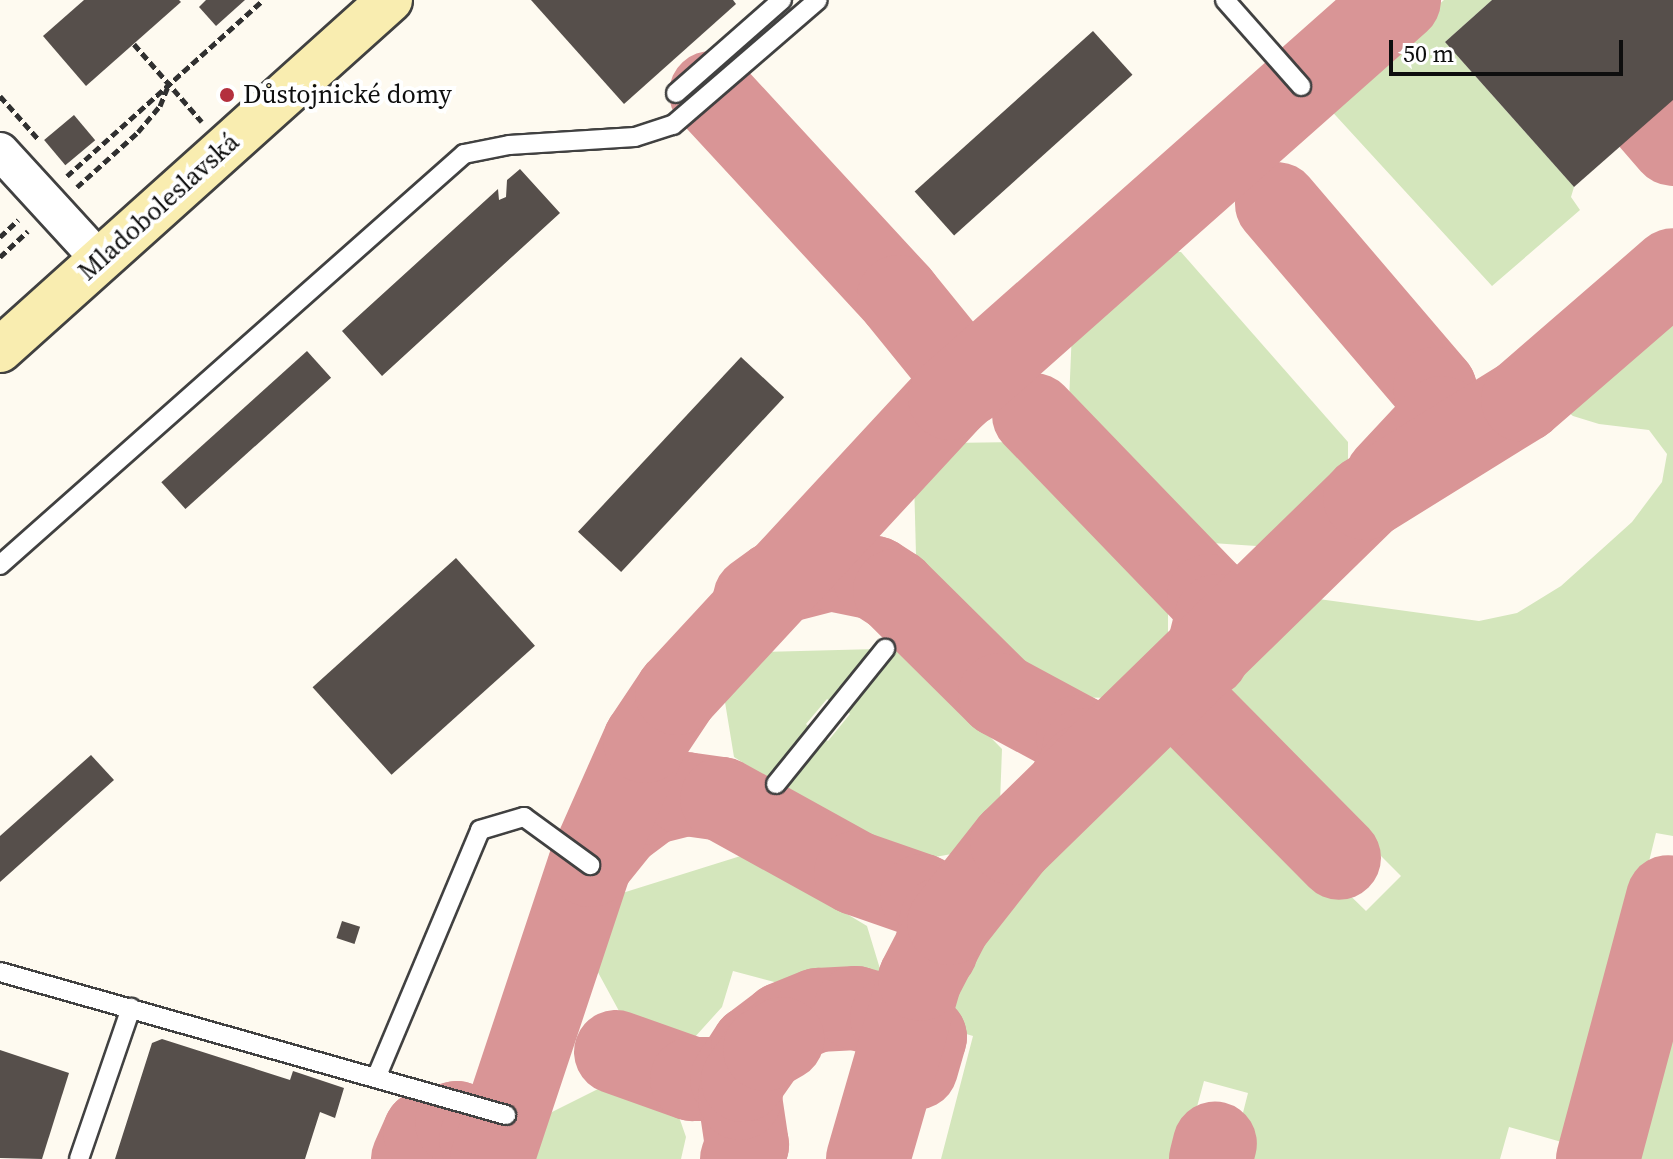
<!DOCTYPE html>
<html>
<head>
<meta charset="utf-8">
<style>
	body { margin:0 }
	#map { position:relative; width:1673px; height:1159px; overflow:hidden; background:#fefaf0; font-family:"Source Serif 4",serif }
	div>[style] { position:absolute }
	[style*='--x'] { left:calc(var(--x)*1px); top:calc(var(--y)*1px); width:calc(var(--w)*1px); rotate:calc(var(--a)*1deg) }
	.green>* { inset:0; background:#d4e6bc }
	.taxiway>* { height:84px; margin:-42px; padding:0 42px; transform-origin:42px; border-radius:42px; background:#d99596 }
	.building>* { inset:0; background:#564f4b; transform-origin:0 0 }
	.path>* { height:5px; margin-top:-2.5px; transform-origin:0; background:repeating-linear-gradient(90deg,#303030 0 8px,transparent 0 12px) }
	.roads { filter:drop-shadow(2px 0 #414141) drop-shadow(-2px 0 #414141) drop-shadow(0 2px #414141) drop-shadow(0 -2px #414141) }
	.service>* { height:18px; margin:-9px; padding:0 9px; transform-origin:9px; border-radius:9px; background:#fff }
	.minor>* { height:36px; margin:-18px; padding:0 18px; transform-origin:18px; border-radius:18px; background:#fff }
	.secondary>* { height:44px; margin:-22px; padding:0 22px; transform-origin:22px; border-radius:22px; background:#f9edb0 }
	.dots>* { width:22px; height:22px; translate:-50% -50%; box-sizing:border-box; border:4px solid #fff; border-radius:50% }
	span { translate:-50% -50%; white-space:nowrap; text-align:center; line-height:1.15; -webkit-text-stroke:8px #fff; paint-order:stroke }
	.poi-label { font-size:26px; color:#0e0e0e }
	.left { translate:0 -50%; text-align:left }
	.street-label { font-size:26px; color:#0e0e0e }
	.scale { position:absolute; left:1389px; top:40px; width:234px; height:36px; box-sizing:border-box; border:4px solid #0e0e0e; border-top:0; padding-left:10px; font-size:24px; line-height:28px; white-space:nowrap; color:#0e0e0e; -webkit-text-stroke:6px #fff; paint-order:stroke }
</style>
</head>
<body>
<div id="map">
	<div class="green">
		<i style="clip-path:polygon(1444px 0,1492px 0,1445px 42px,1574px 187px,1571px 197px,1580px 210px,1492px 286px,1326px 105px)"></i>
		<i style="clip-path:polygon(1170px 251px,1181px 252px,1348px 442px,1348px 469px,1271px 547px,1212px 543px,1069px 402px,1072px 330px,1158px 256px)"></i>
		<i style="clip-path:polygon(1673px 302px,1673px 836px,1656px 833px,1642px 890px,1655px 894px,1586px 1149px,1509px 1127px,1500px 1159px,1225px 1159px,1229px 1147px,1234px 1148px,1248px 1093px,1204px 1081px,1189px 1136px,1202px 1140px,1197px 1159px,941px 1159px,973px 1036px,943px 1027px,978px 946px,1042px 860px,1172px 728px,1190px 729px,1330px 867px,1326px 872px,1366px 911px,1401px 876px,1361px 836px,1350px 847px,1211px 709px,1211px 691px,1304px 597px,1479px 621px,1517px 613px,1561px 586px,1632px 522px,1662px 482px,1667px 454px,1649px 430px,1599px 424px,1573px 416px,1558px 404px)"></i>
		<i style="clip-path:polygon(1023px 442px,1168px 589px,1168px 648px,1118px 698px,1056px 697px,916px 555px,914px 479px,949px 443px)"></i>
		<i style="clip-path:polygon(892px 648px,903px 648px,1002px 749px,1000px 803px,957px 853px,908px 862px,779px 786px,820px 736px,828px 741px,850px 714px,843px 707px)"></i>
		<i style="clip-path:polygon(877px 649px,835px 704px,827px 699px,806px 724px,813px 731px,773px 782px,734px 757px,723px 690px,758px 652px)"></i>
		<i style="clip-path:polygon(747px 854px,867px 926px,884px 982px,873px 1008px,733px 971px,722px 1007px,694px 1038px,625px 1022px,594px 965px,616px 895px)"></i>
		<i style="clip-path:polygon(1673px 931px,1673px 1159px,1610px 1159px)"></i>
		<i style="clip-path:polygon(608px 1084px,656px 1096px,678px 1114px,686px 1137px,681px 1159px,534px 1159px,543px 1122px,552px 1112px)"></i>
	</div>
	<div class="taxiway">
		<i style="--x:711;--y:93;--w:277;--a:47.3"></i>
		<i style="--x:899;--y:297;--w:111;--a:50.9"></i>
		<i style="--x:1651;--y:119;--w:33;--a:49"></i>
		<i style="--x:1277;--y:204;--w:243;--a:49.5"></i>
		<i style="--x:1435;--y:389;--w:30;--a:76"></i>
		<i style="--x:1442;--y:418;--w:81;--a:133"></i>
		<i style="--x:1034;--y:415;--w:252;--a:46"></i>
		<i style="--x:1209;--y:596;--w:22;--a:68"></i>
		<i style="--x:1217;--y:616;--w:41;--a:104"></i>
		<i style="--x:755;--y:598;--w:26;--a:-36"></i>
		<i style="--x:776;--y:583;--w:57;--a:-14.3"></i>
		<i style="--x:831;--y:569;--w:45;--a:11.6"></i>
		<i style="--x:875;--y:578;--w:24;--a:33"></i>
		<i style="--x:895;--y:591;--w:148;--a:44.7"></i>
		<i style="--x:1000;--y:695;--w:89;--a:28.3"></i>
		<i style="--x:1078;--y:737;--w:14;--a:65"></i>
		<i style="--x:1084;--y:750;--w:17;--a:97"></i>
		<i style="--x:1082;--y:767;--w:17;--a:126"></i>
		<i style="--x:1173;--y:690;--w:236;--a:45.3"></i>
		<i style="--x:595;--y:857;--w:40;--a:-51"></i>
		<i style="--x:620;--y:826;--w:38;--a:-37"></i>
		<i style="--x:650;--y:803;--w:37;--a:-14"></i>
		<i style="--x:686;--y:794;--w:36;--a:8"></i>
		<i style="--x:722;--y:799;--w:153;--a:28.9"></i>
		<i style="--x:856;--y:873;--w:70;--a:19.2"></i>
		<i style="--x:922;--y:896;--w:30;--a:49"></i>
		<i style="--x:942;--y:919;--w:32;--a:101"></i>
		<i style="--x:616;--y:1052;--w:81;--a:19.6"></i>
		<i style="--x:692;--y:1079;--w:40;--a:0"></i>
		<i style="--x:732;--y:1079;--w:38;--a:-57"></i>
		<i style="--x:753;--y:1047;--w:38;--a:-37"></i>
		<i style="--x:783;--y:1024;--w:38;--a:-22"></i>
		<i style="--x:818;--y:1010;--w:38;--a:-3"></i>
		<i style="--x:856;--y:1008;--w:37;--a:16"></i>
		<i style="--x:892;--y:1018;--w:38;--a:30"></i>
		<i style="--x:925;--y:1037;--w:32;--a:106"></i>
		<i style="--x:413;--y:1159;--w:30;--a:-66"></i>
		<i style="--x:425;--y:1132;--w:33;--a:-16"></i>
		<i style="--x:457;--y:1123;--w:29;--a:34"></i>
		<i style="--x:481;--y:1139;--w:21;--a:71"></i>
		<i style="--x:492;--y:1159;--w:310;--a:-71.6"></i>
		<i style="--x:590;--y:865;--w:136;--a:-66.1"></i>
		<i style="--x:645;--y:741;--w:58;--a:-56.3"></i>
		<i style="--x:677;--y:693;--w:402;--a:-47.2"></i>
		<i style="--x:950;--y:398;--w:600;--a:-41.55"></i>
		<i style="--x:742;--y:1159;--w:15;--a:-70"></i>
		<i style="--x:747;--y:1145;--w:48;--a:-98.5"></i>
		<i style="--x:740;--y:1098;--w:18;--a:-81"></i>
		<i style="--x:743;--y:1080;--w:38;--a:-55"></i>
		<i style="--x:765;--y:1049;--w:20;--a:-30"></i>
		<i style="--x:868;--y:1159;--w:187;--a:-73.9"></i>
		<i style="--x:920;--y:979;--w:63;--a:-62.6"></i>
		<i style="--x:949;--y:923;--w:102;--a:-51.8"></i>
		<i style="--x:1012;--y:843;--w:494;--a:-44.3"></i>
		<i style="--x:1365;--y:498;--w:186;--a:-31.8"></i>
		<i style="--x:1523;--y:400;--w:198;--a:-40.9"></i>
		<i style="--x:1211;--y:1159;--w:16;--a:-76"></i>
		<i style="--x:1598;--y:1159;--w:271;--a:-75"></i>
	</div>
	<div class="building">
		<i style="clip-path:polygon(84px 0,179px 0,181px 2px,86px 86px,43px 36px)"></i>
		<i style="clip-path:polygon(206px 0,245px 0,216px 26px,199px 7px)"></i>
		<i style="clip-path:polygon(531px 0,733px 0,736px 4px,624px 104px)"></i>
		<i style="clip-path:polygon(1492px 0,1673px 0,1673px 100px,1574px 187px,1445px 42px)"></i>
		<i style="left:1093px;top:31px;width:59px;height:240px;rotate:48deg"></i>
		<i style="left:74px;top:115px;width:33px;height:39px;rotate:50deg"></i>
		<i style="clip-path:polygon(520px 169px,560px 213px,382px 376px,342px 331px,498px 189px,499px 200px,506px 197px,507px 180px)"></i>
		<i style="left:307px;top:351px;width:36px;height:196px;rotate:48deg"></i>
		<i style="left:741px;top:357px;width:59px;height:239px;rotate:43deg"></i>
		<i style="left:456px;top:558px;width:118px;height:193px;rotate:48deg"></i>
		<i style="clip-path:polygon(91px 755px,114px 780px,0 882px,0 836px)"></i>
		<i style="left:342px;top:921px;width:19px;height:18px;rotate:18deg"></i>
		<i style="clip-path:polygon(162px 1039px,290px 1080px,293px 1071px,344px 1088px,335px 1118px,320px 1112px,305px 1159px,115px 1159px,152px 1043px)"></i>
		<i style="clip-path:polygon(0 1050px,69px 1073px,42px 1159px,0 1158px)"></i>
	</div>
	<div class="path">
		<i style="--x:134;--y:44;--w:103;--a:48.9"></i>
		<i style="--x:0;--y:96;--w:59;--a:48.4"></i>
		<i style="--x:67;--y:176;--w:263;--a:-41.9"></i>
		<i style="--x:77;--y:187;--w:82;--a:-42"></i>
		<i style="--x:138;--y:132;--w:34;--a:-50"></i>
		<i style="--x:160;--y:106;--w:22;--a:-68"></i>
		<i style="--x:0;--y:237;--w:25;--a:-43"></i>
		<i style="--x:0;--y:257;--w:38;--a:-43"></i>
	</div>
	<div class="roads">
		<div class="service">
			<i style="--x:1225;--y:0;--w:115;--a:48.5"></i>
			<i style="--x:676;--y:93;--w:141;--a:-41.3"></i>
			<i style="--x:0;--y:565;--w:620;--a:-41.53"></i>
			<i style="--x:464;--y:154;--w:46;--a:-11.3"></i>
			<i style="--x:509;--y:145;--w:126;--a:-3.6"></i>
			<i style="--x:635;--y:137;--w:40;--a:-18"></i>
			<i style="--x:673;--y:125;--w:191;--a:-40.8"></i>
			<i style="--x:776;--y:784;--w:174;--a:-51.1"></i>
			<i style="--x:0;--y:972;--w:526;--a:15.78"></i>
			<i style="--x:376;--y:1078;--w:269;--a:-67.2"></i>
			<i style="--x:480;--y:830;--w:46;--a:-16.5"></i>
			<i style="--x:524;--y:817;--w:82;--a:36"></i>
			<i style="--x:79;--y:1159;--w:160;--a:-71"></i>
		</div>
		<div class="minor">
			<i style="--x:0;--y:151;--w:148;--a:47.5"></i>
		</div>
		<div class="secondary">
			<i style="--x:0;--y:350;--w:524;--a:-41.91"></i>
		</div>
	</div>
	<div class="dots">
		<i style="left:227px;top:95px;background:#b4303d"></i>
	</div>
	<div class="poi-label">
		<span class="left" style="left:243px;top:95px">Důstojnické domy</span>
	</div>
	<div class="street-label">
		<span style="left:159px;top:207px;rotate:-42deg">Mladoboleslavská</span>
	</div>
	<div class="scale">50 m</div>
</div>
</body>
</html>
